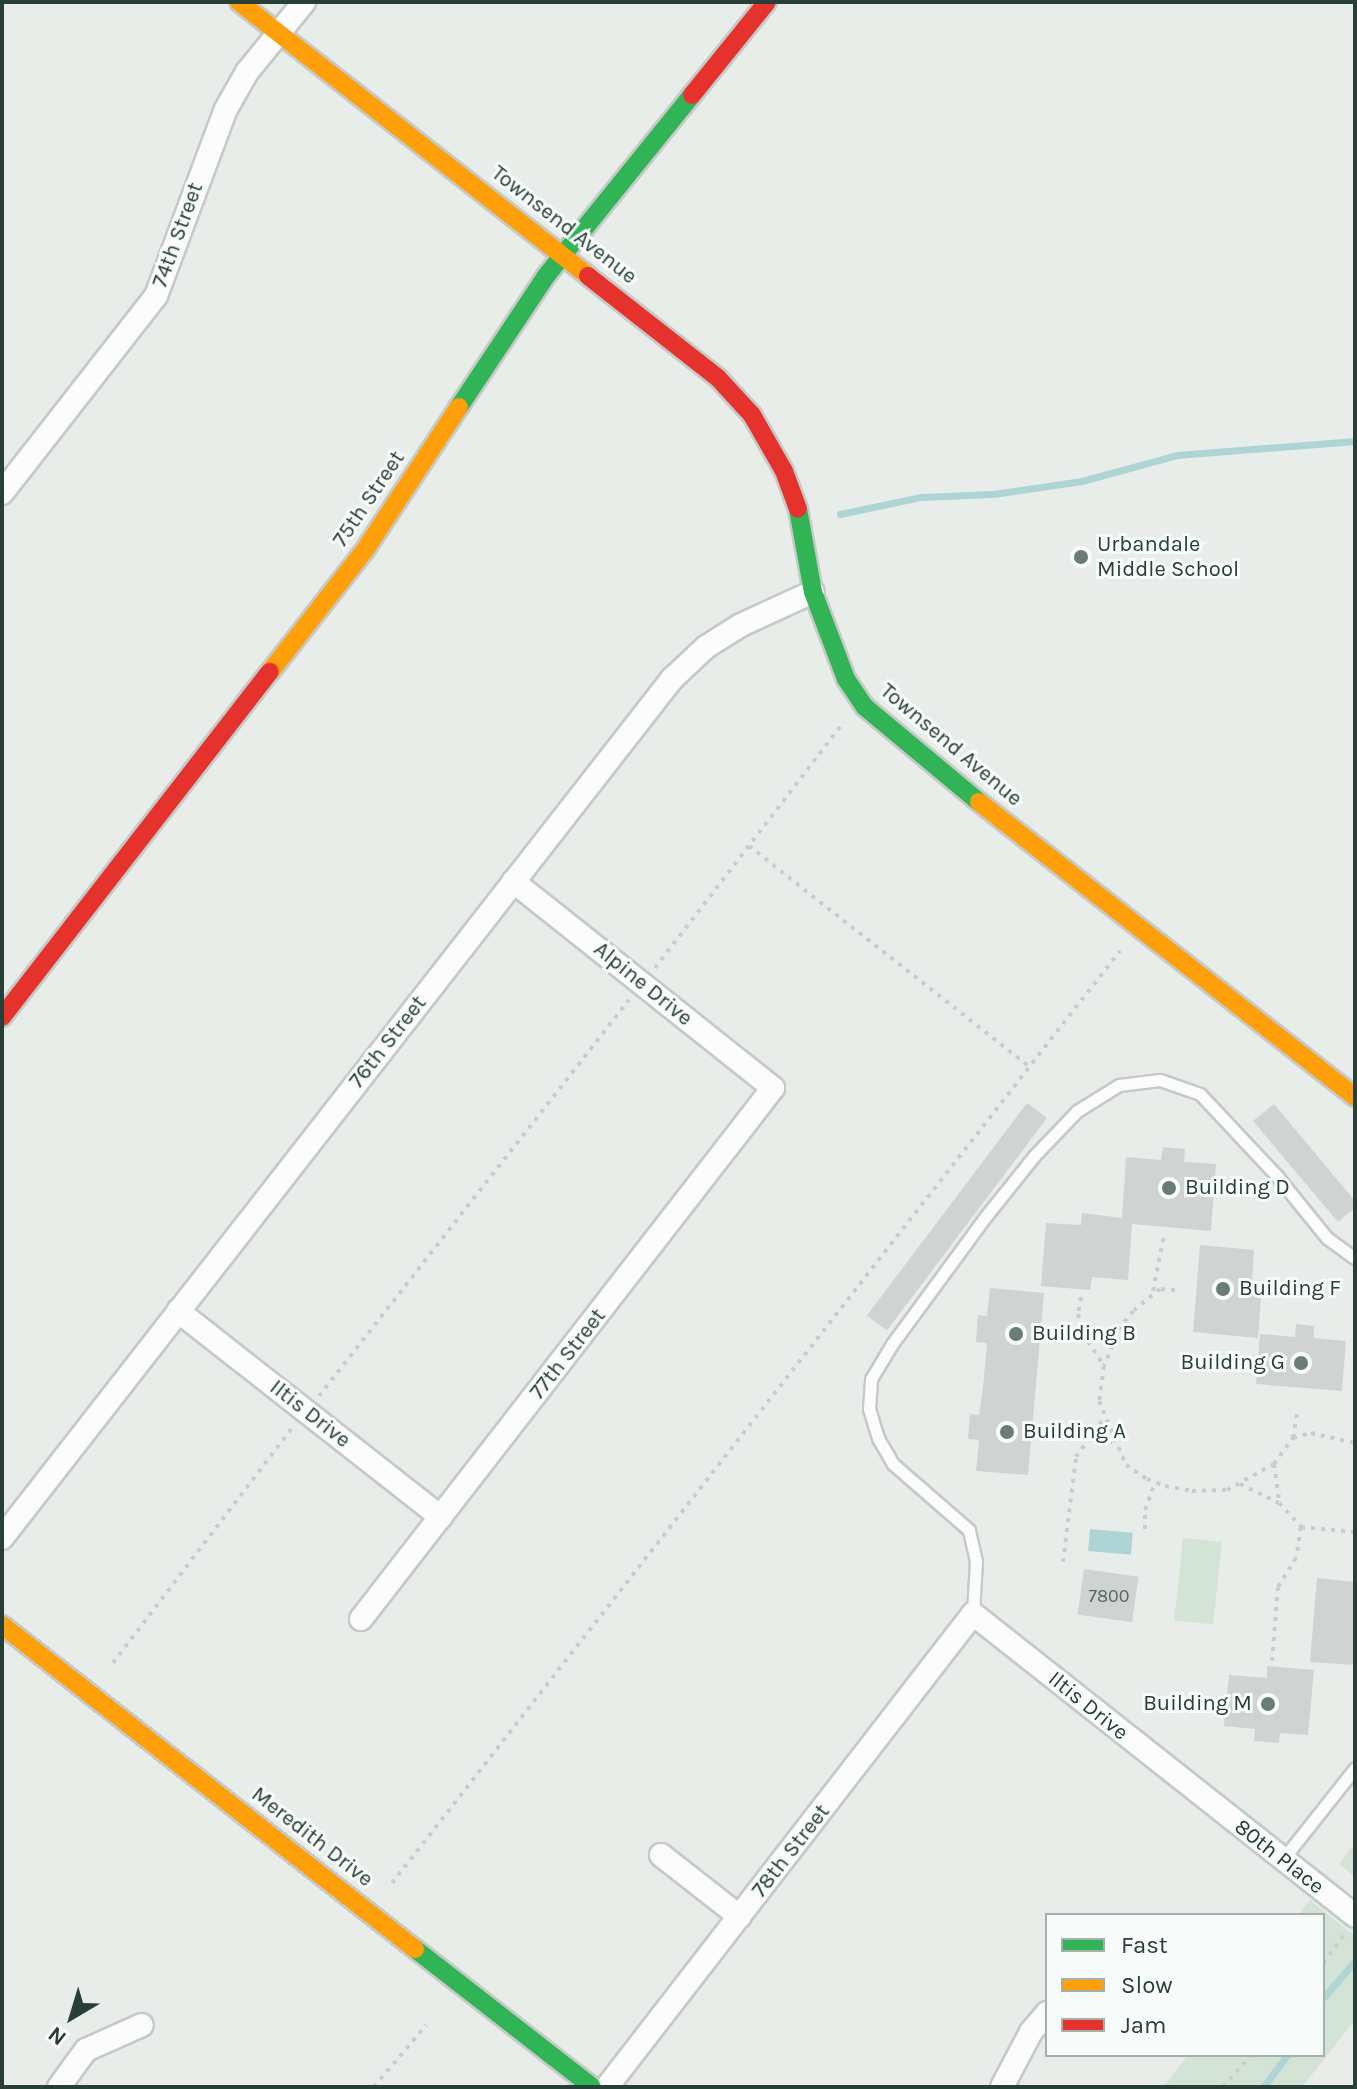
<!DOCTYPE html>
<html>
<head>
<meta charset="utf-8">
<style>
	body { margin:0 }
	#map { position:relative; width:1357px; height:2089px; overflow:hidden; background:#e8edea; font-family:Karla,sans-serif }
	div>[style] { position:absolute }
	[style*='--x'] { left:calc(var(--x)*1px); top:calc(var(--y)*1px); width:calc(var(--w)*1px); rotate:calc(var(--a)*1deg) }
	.green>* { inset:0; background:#d3e4d7; transform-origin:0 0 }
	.water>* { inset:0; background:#aed4d6; transform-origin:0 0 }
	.stream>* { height:7px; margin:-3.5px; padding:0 3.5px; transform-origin:3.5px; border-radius:3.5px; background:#aed4d6 }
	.building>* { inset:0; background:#cfd4d2; transform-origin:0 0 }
	.path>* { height:4px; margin-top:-2px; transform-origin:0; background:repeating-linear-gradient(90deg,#c7cecb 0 4px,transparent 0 10px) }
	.roads { filter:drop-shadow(2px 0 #c5cac7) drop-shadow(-2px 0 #c5cac7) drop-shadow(0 2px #c5cac7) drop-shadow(0 -2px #c5cac7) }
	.lane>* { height:11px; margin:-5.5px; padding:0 5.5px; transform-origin:5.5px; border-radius:5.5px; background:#fcfcfc }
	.street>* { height:22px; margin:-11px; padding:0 11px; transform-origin:11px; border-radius:11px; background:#fcfcfc }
	.fast>* { height:18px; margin:-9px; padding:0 9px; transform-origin:9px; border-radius:9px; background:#30b455 }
	.slow>* { height:18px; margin:-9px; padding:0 9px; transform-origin:9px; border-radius:9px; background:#ff9f0a }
	.jam>* { height:18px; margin:-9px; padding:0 9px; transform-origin:9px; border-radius:9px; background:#e5322d }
	.dots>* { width:22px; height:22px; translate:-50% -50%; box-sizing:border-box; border:4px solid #f7fbf9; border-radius:50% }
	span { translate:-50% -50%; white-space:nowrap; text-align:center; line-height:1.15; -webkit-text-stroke:6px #f7fbf9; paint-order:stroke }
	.number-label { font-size:18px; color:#52655e }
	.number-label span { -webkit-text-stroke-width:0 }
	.street-label { font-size:22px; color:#273f36 }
	.poi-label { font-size:22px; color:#273f36 }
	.left { translate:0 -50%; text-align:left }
	.right { translate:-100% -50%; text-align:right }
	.frame { position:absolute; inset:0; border:4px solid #273f36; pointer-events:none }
	.legend { position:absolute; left:1045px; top:1913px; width:280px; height:144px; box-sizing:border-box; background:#f7fbf9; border:2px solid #a4b0ab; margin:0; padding:10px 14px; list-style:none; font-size:24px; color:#273f36 }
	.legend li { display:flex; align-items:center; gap:16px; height:40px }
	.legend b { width:40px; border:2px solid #a4b0ab }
	.north { position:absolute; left:32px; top:1977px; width:80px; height:80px; -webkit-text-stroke:6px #f7fbf9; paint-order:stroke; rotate:218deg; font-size:22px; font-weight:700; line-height:32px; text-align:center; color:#273f36 }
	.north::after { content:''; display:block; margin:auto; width:28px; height:36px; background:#273f36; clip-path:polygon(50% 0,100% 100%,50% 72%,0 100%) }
</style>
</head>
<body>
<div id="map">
	<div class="green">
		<i style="left:1183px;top:1538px;width:39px;height:83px;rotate:6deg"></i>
		<i style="clip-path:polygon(1355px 1843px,1355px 1877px,1339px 1864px)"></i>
		<i style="clip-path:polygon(1310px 1900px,1355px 1936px,1355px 2020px,1302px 2087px,1163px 2087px,1188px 2055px,1323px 2055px,1323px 1915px,1298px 1915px)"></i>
	</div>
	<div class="water">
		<i style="left:1090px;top:1529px;width:43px;height:22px;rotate:5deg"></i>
	</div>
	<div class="stream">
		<i style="--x:840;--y:514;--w:83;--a:-11.9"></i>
		<i style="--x:921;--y:497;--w:72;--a:-2.4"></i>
		<i style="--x:993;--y:494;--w:90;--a:-8.3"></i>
		<i style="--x:1082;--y:481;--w:98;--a:-15.3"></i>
		<i style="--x:1177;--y:455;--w:179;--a:-4.5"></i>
		<i style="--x:1323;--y:1998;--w:49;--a:-49.1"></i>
		<i style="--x:1263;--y:2087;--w:40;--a:-53"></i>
	</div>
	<div class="building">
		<i style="left:1027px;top:1103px;width:25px;height:266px;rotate:37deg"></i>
		<i style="clip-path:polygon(1274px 1104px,1355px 1201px,1355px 1208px,1338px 1222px,1253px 1121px)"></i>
		<i style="clip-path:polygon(1163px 1147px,1185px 1149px,1184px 1162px,1216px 1164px,1211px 1231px,1132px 1224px,1128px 1280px,1092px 1277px,1090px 1290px,1041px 1286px,1046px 1223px,1081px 1225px,1082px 1213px,1122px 1218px,1126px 1157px,1161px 1160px)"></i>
		<i style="clip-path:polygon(1200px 1245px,1254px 1250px,1252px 1281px,1262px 1282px,1258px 1338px,1193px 1332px)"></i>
		<i style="clip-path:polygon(990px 1288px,1044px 1293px,1028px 1475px,976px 1471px,979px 1440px,968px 1439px,970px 1414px,979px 1415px,983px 1387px,987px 1343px,976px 1342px,978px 1315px,987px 1316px)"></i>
		<i style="clip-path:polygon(1296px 1324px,1314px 1326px,1314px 1338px,1346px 1341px,1342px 1391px,1256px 1384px,1260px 1334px,1295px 1337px)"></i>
		<i style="left:1084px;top:1569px;width:55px;height:46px;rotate:8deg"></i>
		<i style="clip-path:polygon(1317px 1578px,1355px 1582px,1355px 1665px,1310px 1662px)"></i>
		<i style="clip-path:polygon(1267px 1666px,1314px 1670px,1308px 1735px,1280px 1733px,1279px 1743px,1254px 1741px,1255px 1729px,1224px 1726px,1229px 1675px,1267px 1678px)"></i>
	</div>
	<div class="path">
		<i style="--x:749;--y:846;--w:356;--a:38.2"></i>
		<i style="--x:655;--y:968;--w:310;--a:-52.5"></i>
		<i style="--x:1175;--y:1290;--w:15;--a:-176"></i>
		<i style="--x:1160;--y:1289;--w:35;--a:141"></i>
		<i style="--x:1133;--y:1311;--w:21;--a:129"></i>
		<i style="--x:1120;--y:1327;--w:42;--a:112.3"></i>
		<i style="--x:1104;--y:1366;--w:35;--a:98"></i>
		<i style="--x:1099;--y:1401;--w:69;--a:67.1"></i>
		<i style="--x:1126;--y:1465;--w:25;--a:34"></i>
		<i style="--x:1147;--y:1479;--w:19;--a:21"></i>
		<i style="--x:1165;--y:1486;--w:27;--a:10"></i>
		<i style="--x:1192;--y:1491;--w:35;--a:-2"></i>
		<i style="--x:1227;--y:1490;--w:54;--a:-29"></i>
		<i style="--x:1274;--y:1464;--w:32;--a:-54"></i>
		<i style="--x:1293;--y:1438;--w:30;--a:-81"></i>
		<i style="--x:1153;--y:1291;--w:57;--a:-78.9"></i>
		<i style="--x:1081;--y:1297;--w:17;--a:100"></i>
		<i style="--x:1078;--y:1314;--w:19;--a:78"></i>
		<i style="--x:1082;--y:1333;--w:40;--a:56"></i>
		<i style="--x:319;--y:1396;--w:503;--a:-51.95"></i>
		<i style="--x:1092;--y:1437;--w:21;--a:17"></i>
		<i style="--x:1293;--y:1438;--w:19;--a:-16"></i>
		<i style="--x:1311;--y:1433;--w:45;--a:12.8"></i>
		<i style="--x:1274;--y:1464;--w:37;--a:82"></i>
		<i style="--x:1240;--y:1484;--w:43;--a:26"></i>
		<i style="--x:1279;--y:1503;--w:33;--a:47"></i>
		<i style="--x:1301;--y:1527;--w:31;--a:99"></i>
		<i style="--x:1296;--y:1558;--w:34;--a:122"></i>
		<i style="--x:1278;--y:1587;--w:74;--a:94.6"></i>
		<i style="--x:1301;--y:1527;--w:54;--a:5.3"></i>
		<i style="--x:1145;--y:1529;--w:19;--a:-90"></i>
		<i style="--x:1145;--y:1510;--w:29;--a:-70"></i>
		<i style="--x:1063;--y:1562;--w:106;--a:-82.9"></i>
		<i style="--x:1076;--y:1457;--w:48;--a:-54.3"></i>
		<i style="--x:113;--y:1663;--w:297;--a:-52.7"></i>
		<i style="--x:392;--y:1883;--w:1183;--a:-52.01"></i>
		<i style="--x:1323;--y:1963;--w:35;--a:-53"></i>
		<i style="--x:374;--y:2087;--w:81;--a:-50"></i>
		<i style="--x:1223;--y:2087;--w:43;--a:-48.8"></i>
	</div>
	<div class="roads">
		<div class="lane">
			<i style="--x:973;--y:1614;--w:53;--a:-86.8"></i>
			<i style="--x:976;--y:1561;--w:32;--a:-103"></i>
			<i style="--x:969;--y:1530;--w:101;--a:-139"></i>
			<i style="--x:893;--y:1464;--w:30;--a:-120"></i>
			<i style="--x:878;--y:1438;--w:30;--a:-107"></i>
			<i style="--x:869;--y:1409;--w:30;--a:-86"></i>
			<i style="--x:871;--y:1379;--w:41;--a:-59"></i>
			<i style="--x:892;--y:1344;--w:159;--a:-53.7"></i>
			<i style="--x:986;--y:1216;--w:77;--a:-51.3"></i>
			<i style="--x:1034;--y:1156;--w:62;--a:-46.3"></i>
			<i style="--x:1077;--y:1111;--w:49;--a:-31.8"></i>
			<i style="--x:1119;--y:1085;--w:41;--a:-7"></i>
			<i style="--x:1160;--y:1080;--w:42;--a:19.3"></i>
			<i style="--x:1200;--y:1094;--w:111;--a:46.8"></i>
			<i style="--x:1276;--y:1175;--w:81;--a:51"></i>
			<i style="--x:1327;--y:1238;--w:34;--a:36"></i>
			<i style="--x:1283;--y:1859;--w:116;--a:-51.6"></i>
		</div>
		<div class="street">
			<i style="--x:2;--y:493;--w:250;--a:-52"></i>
			<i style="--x:156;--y:296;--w:200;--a:-69.5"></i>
			<i style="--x:226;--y:109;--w:43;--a:-60.4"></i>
			<i style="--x:247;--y:72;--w:90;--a:-50.8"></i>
			<i style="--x:178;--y:1311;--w:334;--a:38.1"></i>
			<i style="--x:2;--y:1538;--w:1089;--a:-52.05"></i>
			<i style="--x:672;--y:679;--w:47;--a:-43.3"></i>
			<i style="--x:706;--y:647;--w:41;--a:-32.2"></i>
			<i style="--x:741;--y:625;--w:79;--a:-24.6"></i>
			<i style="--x:361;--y:1619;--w:672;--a:-52.19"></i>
			<i style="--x:773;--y:1088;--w:332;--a:-141.5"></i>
			<i style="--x:661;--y:1855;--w:100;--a:38.1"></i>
			<i style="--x:59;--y:2087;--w:46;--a:-53.9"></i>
			<i style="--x:86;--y:2050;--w:61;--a:-24.1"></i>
			<i style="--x:607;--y:2087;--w:598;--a:-52.27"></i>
			<i style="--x:973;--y:1614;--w:487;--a:38.3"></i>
			<i style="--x:1002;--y:2087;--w:62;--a:-62.2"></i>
			<i style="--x:1031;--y:2032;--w:25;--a:-50"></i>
		</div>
		<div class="fast">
			<i style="--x:459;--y:407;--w:157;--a:-56.4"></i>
			<i style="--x:546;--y:276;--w:233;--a:-51.1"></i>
			<i style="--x:798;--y:509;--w:84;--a:79.8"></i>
			<i style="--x:813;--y:592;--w:93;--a:69.2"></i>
			<i style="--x:846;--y:679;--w:34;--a:56"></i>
			<i style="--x:865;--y:707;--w:148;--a:39.8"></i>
			<i style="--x:415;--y:1949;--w:224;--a:37.9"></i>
		</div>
		<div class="slow">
			<i style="--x:239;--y:2;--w:444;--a:38.1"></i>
			<i style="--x:270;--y:672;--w:155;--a:-52.1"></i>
			<i style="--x:365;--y:550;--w:171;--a:-56.7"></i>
			<i style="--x:979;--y:802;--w:478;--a:38.1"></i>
			<i style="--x:2;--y:1625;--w:525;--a:38.11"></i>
		</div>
		<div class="jam">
			<i style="--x:692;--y:95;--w:119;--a:-51.1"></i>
			<i style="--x:588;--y:276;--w:165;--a:38.1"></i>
			<i style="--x:718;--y:378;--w:50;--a:47.4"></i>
			<i style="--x:752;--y:415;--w:64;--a:60.3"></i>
			<i style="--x:784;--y:471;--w:40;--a:69.8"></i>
			<i style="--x:2;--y:1017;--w:437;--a:-52.2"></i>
		</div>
	</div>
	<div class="dots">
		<i style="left:1081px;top:557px;background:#6b7c75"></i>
		<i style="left:1169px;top:1188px;background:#6b7c75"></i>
		<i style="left:1223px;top:1289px;background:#6b7c75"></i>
		<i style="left:1016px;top:1334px;background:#6b7c75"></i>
		<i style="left:1301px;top:1363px;background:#6b7c75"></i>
		<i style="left:1007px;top:1432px;background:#6b7c75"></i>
		<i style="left:1268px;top:1704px;background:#6b7c75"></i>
	</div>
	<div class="number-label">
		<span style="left:1109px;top:1596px">7800</span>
	</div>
	<div class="street-label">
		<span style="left:564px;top:225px;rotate:38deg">Townsend Avenue</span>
		<span style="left:178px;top:235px;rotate:-70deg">74th Street</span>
		<span style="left:369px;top:499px;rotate:-56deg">75th Street</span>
		<span style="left:951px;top:745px;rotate:40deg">Townsend Avenue</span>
		<span style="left:643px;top:984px;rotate:39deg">Alpine Drive</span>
		<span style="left:388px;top:1042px;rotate:-52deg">76th Street</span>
		<span style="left:568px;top:1354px;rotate:-52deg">77th Street</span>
		<span style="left:310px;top:1414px;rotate:38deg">Iltis Drive</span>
		<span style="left:1088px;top:1706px;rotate:39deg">Iltis Drive</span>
		<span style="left:312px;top:1837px;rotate:38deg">Meredith Drive</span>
		<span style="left:791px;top:1851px;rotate:-52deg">78th Street</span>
		<span style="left:1279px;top:1857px;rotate:38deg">80th Place</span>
	</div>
	<div class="poi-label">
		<span class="left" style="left:1097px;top:557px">Urbandale<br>Middle School</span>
		<span class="left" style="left:1185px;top:1188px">Building D</span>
		<span class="left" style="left:1239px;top:1289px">Building F</span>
		<span class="left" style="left:1032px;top:1334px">Building B</span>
		<span class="right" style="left:1285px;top:1363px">Building G</span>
		<span class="left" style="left:1023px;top:1432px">Building A</span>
		<span class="right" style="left:1252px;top:1704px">Building M</span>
	</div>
	<div class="frame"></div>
	<ul class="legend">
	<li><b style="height:10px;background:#30b455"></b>Fast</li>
	<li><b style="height:10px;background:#ff9f0a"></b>Slow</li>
	<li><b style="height:10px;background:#e5322d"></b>Jam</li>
	</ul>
	<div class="north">N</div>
</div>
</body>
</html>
